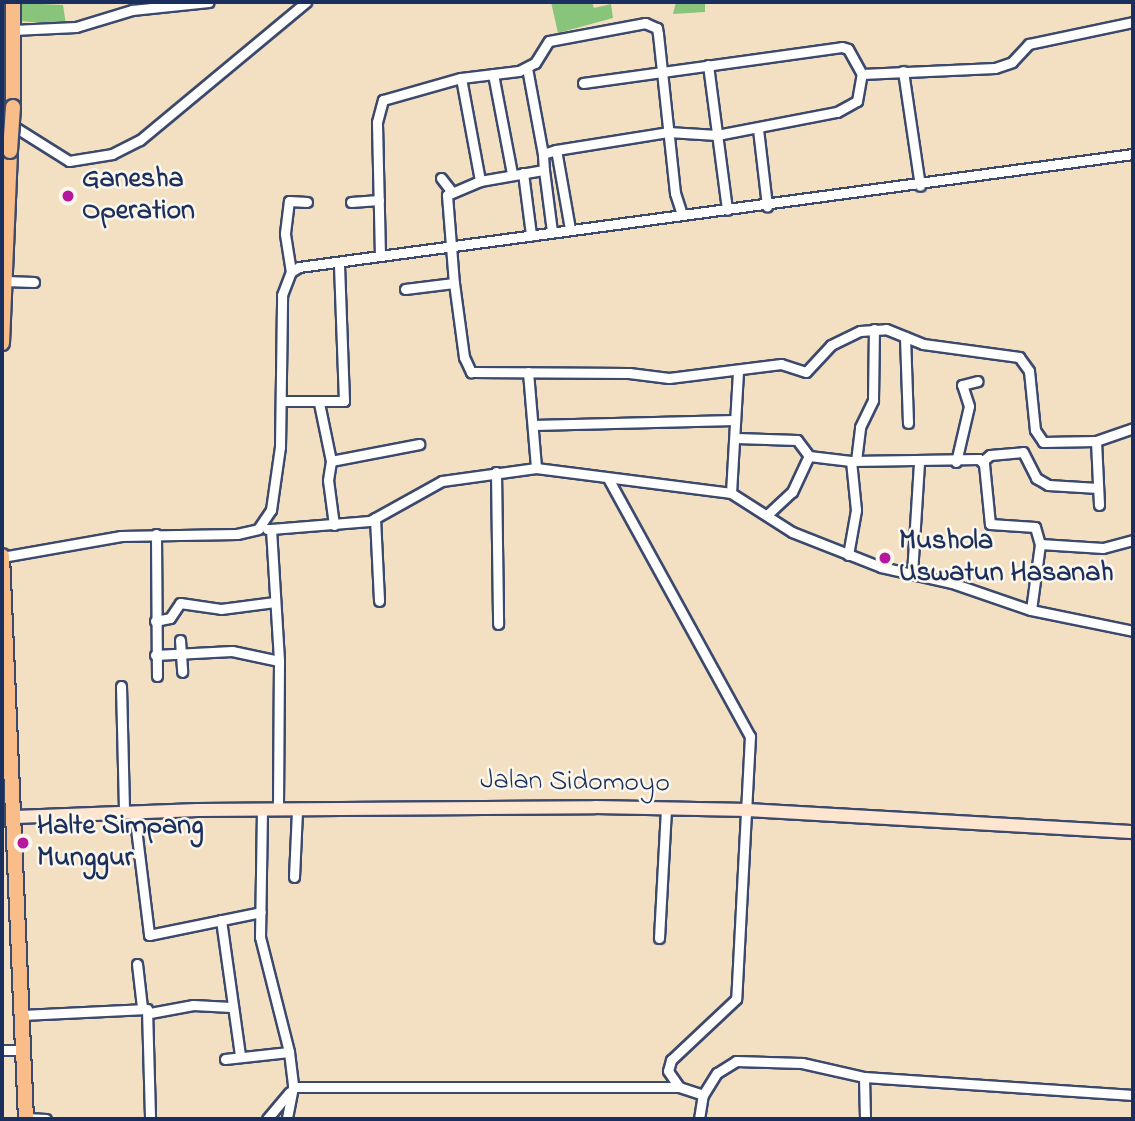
<!DOCTYPE html>
<html>
<head>
<meta charset="utf-8">
<style>
	body { margin:0 }
	#map { position:relative; width:1135px; height:1121px; overflow:hidden; background:#f3dfc2; font-family:"Indie Flower",sans-serif }
	div>[style] { position:absolute }
	[style*='--x'] { left:calc(var(--x)*1px); top:calc(var(--y)*1px); width:calc(var(--w)*1px); rotate:calc(var(--a)*1deg) }
	.green>* { inset:0; background:#88c47a }
	.roads { filter:drop-shadow(2px 0 #3b496d) drop-shadow(-2px 0 #3b496d) drop-shadow(0 2px #3b496d) drop-shadow(0 -2px #3b496d) }
	.street>* { height:9px; margin:-4.5px; padding:0 4.5px; transform-origin:4.5px; border-radius:4.5px; background:#fff }
	.secondary>* { height:12px; margin:-6px; padding:0 6px; transform-origin:6px; border-radius:6px; background:#fde5d0 }
	.primary>* { height:14px; margin:-7px; padding:0 7px; transform-origin:7px; border-radius:7px; background:#f9bd89 }
	.bridges { filter:drop-shadow(2px 0 #3b496d) drop-shadow(-2px 0 #3b496d) drop-shadow(0 2px #3b496d) drop-shadow(0 -2px #3b496d) }
	.primary-bridge>* { height:14px; margin:-7px; padding:0 7px; transform-origin:7px; border-radius:7px; background:#f9bd89 }
	.dots>* { width:19px; height:19px; translate:-50% -50%; box-sizing:border-box; border:4px solid #fbf7ec; border-radius:50% }
	span { translate:-50% -50%; white-space:nowrap; text-align:center; line-height:1.15; -webkit-text-stroke:5px #fbf7ec; paint-order:stroke }
	.poi-label { font-size:28px; color:#1b2f5e; font-weight:700 }
	.left { translate:0 -50%; text-align:left }
	.street-label { font-size:28px; color:#1b2f5e }
	.frame { position:absolute; inset:0; border:4px solid #1b2f5e; pointer-events:none }
</style>
</head>
<body>
<div id="map">
	<div class="green">
		<i style="clip-path:polygon(551px 2px,592px 2px,594px 8px,611px 4px,613px 18px,558px 33px)"></i>
		<i style="clip-path:polygon(676px 2px,705px 2px,705px 12px,673px 14px)"></i>
		<i style="clip-path:polygon(20px 3px,63px 5px,66px 25px,20px 21px)"></i>
	</div>
	<div class="roads">
		<div class="street">
			<i style="--x:13;--y:30;--w:63;--a:-2.7"></i>
			<i style="--x:76;--y:27;--w:59;--a:-16.9"></i>
			<i style="--x:132;--y:10;--w:77;--a:-5.9"></i>
			<i style="--x:708;--y:65;--w:146;--a:82.5"></i>
			<i style="--x:527;--y:68;--w:87;--a:79.5"></i>
			<i style="--x:903;--y:71;--w:116;--a:81.6"></i>
			<i style="--x:493;--y:74;--w:102;--a:79.2"></i>
			<i style="--x:461;--y:78;--w:105;--a:79.5"></i>
			<i style="--x:480;--y:181;--w:36;--a:157"></i>
			<i style="--x:447;--y:195;--w:88;--a:85.5"></i>
			<i style="--x:454;--y:283;--w:75;--a:82.3"></i>
			<i style="--x:464;--y:357;--w:17;--a:65"></i>
			<i style="--x:471;--y:372;--w:158;--a:0.4"></i>
			<i style="--x:629;--y:373;--w:40;--a:7.1"></i>
			<i style="--x:669;--y:378;--w:113;--a:-7.1"></i>
			<i style="--x:781;--y:364;--w:26;--a:18"></i>
			<i style="--x:806;--y:372;--w:37;--a:-47"></i>
			<i style="--x:831;--y:345;--w:32;--a:-26"></i>
			<i style="--x:860;--y:331;--w:26;--a:-4"></i>
			<i style="--x:886;--y:329;--w:40;--a:22"></i>
			<i style="--x:923;--y:344;--w:97;--a:7.7"></i>
			<i style="--x:1019;--y:357;--w:17;--a:54"></i>
			<i style="--x:1029;--y:371;--w:59;--a:84.2"></i>
			<i style="--x:1035;--y:430;--w:14;--a:56"></i>
			<i style="--x:1043;--y:442;--w:53;--a:-1.1"></i>
			<i style="--x:1096;--y:441;--w:39;--a:-19"></i>
			<i style="--x:583;--y:83;--w:261;--a:-7.9"></i>
			<i style="--x:842;--y:47;--w:6;--a:18"></i>
			<i style="--x:848;--y:49;--w:29;--a:61"></i>
			<i style="--x:862;--y:74;--w:133;--a:-2.6"></i>
			<i style="--x:995;--y:68;--w:18;--a:-19"></i>
			<i style="--x:1012;--y:62;--w:25;--a:-47"></i>
			<i style="--x:1029;--y:44;--w:106;--a:-11.9"></i>
			<i style="--x:2;--y:119;--w:79;--a:32.1"></i>
			<i style="--x:69;--y:161;--w:44;--a:-9.2"></i>
			<i style="--x:112;--y:154;--w:31;--a:-27"></i>
			<i style="--x:140;--y:140;--w:216;--a:-39.7"></i>
			<i style="--x:758;--y:129;--w:78;--a:83.3"></i>
			<i style="--x:544;--y:170;--w:63;--a:82.6"></i>
			<i style="--x:523;--y:173;--w:63;--a:82.6"></i>
			<i style="--x:441;--y:178;--w:16;--a:52"></i>
			<i style="--x:480;--y:181;--w:65;--a:-9.8"></i>
			<i style="--x:544;--y:170;--w:16;--a:-94"></i>
			<i style="--x:543;--y:154;--w:14;--a:-17"></i>
			<i style="--x:351;--y:202;--w:28;--a:-4"></i>
			<i style="--x:570;--y:229;--w:80;--a:-100"></i>
			<i style="--x:556;--y:150;--w:113;--a:-9.1"></i>
			<i style="--x:668;--y:132;--w:49;--a:3.5"></i>
			<i style="--x:717;--y:135;--w:122;--a:-10.9"></i>
			<i style="--x:837;--y:112;--w:23;--a:-29"></i>
			<i style="--x:857;--y:101;--w:27;--a:-80"></i>
			<i style="--x:380;--y:256;--w:134;--a:-91.3"></i>
			<i style="--x:377;--y:122;--w:23;--a:-75"></i>
			<i style="--x:383;--y:100;--w:81;--a:-15.8"></i>
			<i style="--x:461;--y:78;--w:58;--a:-6.9"></i>
			<i style="--x:519;--y:71;--w:18;--a:-27"></i>
			<i style="--x:535;--y:63;--w:26;--a:-58"></i>
			<i style="--x:549;--y:41;--w:98;--a:-10.6"></i>
			<i style="--x:645;--y:23;--w:13;--a:23"></i>
			<i style="--x:657;--y:28;--w:6;--a:81"></i>
			<i style="--x:658;--y:34;--w:160;--a:83.9"></i>
			<i style="--x:675;--y:193;--w:23;--a:72"></i>
			<i style="--x:291;--y:272;--w:39;--a:-99"></i>
			<i style="--x:285;--y:233;--w:32;--a:-83"></i>
			<i style="--x:289;--y:201;--w:18;--a:3"></i>
			<i style="--x:4;--y:281;--w:30;--a:2"></i>
			<i style="--x:405;--y:289;--w:49;--a:-7"></i>
			<i style="--x:905;--y:337;--w:86;--a:88"></i>
			<i style="--x:528;--y:372;--w:96;--a:85.2"></i>
			<i style="--x:283;--y:401;--w:61;--a:0"></i>
			<i style="--x:344;--y:401;--w:139;--a:-92.1"></i>
			<i style="--x:319;--y:403;--w:59;--a:78.3"></i>
			<i style="--x:533;--y:425;--w:202;--a:-1.4"></i>
			<i style="--x:736;--y:438;--w:61;--a:1.9"></i>
			<i style="--x:797;--y:440;--w:20;--a:53"></i>
			<i style="--x:1096;--y:441;--w:64;--a:87.3"></i>
			<i style="--x:856;--y:461;--w:34;--a:-83"></i>
			<i style="--x:860;--y:427;--w:30;--a:-64"></i>
			<i style="--x:873;--y:400;--w:71;--a:-89.2"></i>
			<i style="--x:983;--y:461;--w:9;--a:-41"></i>
			<i style="--x:990;--y:455;--w:33;--a:-5"></i>
			<i style="--x:1023;--y:452;--w:29;--a:63"></i>
			<i style="--x:1036;--y:478;--w:14;--a:30"></i>
			<i style="--x:1048;--y:485;--w:50;--a:3.4"></i>
			<i style="--x:956;--y:462;--w:57;--a:-76.9"></i>
			<i style="--x:969;--y:406;--w:22;--a:-108"></i>
			<i style="--x:962;--y:385;--w:16;--a:-14"></i>
			<i style="--x:496;--y:472;--w:152;--a:89.2"></i>
			<i style="--x:609;--y:480;--w:292;--a:61.2"></i>
			<i style="--x:750;--y:736;--w:263;--a:93"></i>
			<i style="--x:736;--y:999;--w:89;--a:136.8"></i>
			<i style="--x:671;--y:1060;--w:11;--a:105"></i>
			<i style="--x:668;--y:1071;--w:19;--a:55"></i>
			<i style="--x:731;--y:493;--w:123;--a:-86.7"></i>
			<i style="--x:768;--y:514;--w:33;--a:-43"></i>
			<i style="--x:792;--y:492;--w:40;--a:-65"></i>
			<i style="--x:809;--y:456;--w:42;--a:6.8"></i>
			<i style="--x:851;--y:461;--w:128;--a:-0.9"></i>
			<i style="--x:979;--y:459;--w:7;--a:45"></i>
			<i style="--x:984;--y:464;--w:60;--a:84.3"></i>
			<i style="--x:990;--y:524;--w:45;--a:3.8"></i>
			<i style="--x:1035;--y:527;--w:18;--a:74"></i>
			<i style="--x:1040;--y:544;--w:63;--a:3.6"></i>
			<i style="--x:1103;--y:548;--w:31;--a:-15"></i>
			<i style="--x:375;--y:518;--w:83;--a:87.2"></i>
			<i style="--x:334;--y:525;--w:45;--a:-97.6"></i>
			<i style="--x:328;--y:480;--w:19;--a:-81"></i>
			<i style="--x:331;--y:461;--w:90;--a:-10.9"></i>
			<i style="--x:267;--y:529;--w:4;--a:0"></i>
			<i style="--x:271;--y:529;--w:132;--a:86.5"></i>
			<i style="--x:279;--y:661;--w:148;--a:90.4"></i>
			<i style="--x:271;--y:529;--w:99;--a:-4.6"></i>
			<i style="--x:370;--y:521;--w:82;--a:-29.1"></i>
			<i style="--x:442;--y:481;--w:95;--a:-7.9"></i>
			<i style="--x:536;--y:468;--w:197;--a:7.3"></i>
			<i style="--x:731;--y:493;--w:72;--a:32.6"></i>
			<i style="--x:792;--y:532;--w:96;--a:21.5"></i>
			<i style="--x:881;--y:567;--w:73;--a:12.7"></i>
			<i style="--x:952;--y:583;--w:83;--a:18.9"></i>
			<i style="--x:1031;--y:610;--w:104;--a:11.6"></i>
			<i style="--x:156;--y:534;--w:142;--a:89.6"></i>
			<i style="--x:848;--y:555;--w:46;--a:-79.9"></i>
			<i style="--x:856;--y:510;--w:49;--a:-95.8"></i>
			<i style="--x:2;--y:557;--w:121;--a:-10"></i>
			<i style="--x:121;--y:536;--w:116;--a:-1"></i>
			<i style="--x:237;--y:534;--w:22;--a:-13"></i>
			<i style="--x:258;--y:529;--w:23;--a:-56"></i>
			<i style="--x:271;--y:510;--w:64;--a:-81.9"></i>
			<i style="--x:280;--y:447;--w:152;--a:-89.2"></i>
			<i style="--x:282;--y:295;--w:25;--a:-69"></i>
			<i style="--x:291;--y:272;--w:9;--a:-32"></i>
			<i style="--x:299;--y:267;--w:842;--a:-7.72"></i>
			<i style="--x:912;--y:574;--w:112;--a:-86.4"></i>
			<i style="--x:1031;--y:610;--w:67;--a:-82.2"></i>
			<i style="--x:155;--y:621;--w:15;--a:-11"></i>
			<i style="--x:170;--y:618;--w:18;--a:-56"></i>
			<i style="--x:180;--y:603;--w:41;--a:8.3"></i>
			<i style="--x:221;--y:609;--w:54;--a:-7.4"></i>
			<i style="--x:180;--y:640;--w:32;--a:86"></i>
			<i style="--x:155;--y:655;--w:77;--a:-3"></i>
			<i style="--x:232;--y:651;--w:48;--a:12"></i>
			<i style="--x:121;--y:686;--w:127;--a:88.6"></i>
			<i style="--x:262;--y:810;--w:127;--a:90.9"></i>
			<i style="--x:260;--y:937;--w:119;--a:75.8"></i>
			<i style="--x:289;--y:1052;--w:35;--a:83"></i>
			<i style="--x:293;--y:1087;--w:33;--a:101"></i>
			<i style="--x:134;--y:812;--w:124;--a:83"></i>
			<i style="--x:149;--y:935;--w:114;--a:-11.6"></i>
			<i style="--x:294;--y:877;--w:67;--a:-87.4"></i>
			<i style="--x:221;--y:920;--w:137;--a:82"></i>
			<i style="--x:659;--y:938;--w:129;--a:-86.9"></i>
			<i style="--x:137;--y:964;--w:43;--a:83.4"></i>
			<i style="--x:150;--y:1013;--w:44;--a:-10.5"></i>
			<i style="--x:193;--y:1005;--w:38;--a:3"></i>
			<i style="--x:22;--y:1015;--w:125;--a:-2.7"></i>
			<i style="--x:147;--y:1009;--w:110;--a:88.4"></i>
			<i style="--x:2;--y:1050;--w:21;--a:0"></i>
			<i style="--x:225;--y:1059;--w:64;--a:-6.2"></i>
			<i style="--x:864;--y:1077;--w:42;--a:88.6"></i>
			<i style="--x:293;--y:1087;--w:386;--a:0"></i>
			<i style="--x:679;--y:1087;--w:25;--a:18"></i>
			<i style="--x:703;--y:1095;--w:26;--a:-58"></i>
			<i style="--x:717;--y:1073;--w:22;--a:-32"></i>
			<i style="--x:736;--y:1061;--w:66;--a:1.7"></i>
			<i style="--x:802;--y:1063;--w:64;--a:12.7"></i>
			<i style="--x:864;--y:1077;--w:270;--a:3.8"></i>
			<i style="--x:26;--y:1118;--w:20;--a:3"></i>
			<i style="--x:267;--y:1119;--w:35;--a:-50"></i>
			<i style="--x:699;--y:1119;--w:24;--a:-81"></i>
		</div>
		<div class="secondary">
			<i style="--x:15;--y:817;--w:183;--a:-2.2"></i>
			<i style="--x:198;--y:810;--w:397;--a:-0.4"></i>
			<i style="--x:595;--y:807;--w:154;--a:1.1"></i>
			<i style="--x:749;--y:810;--w:385;--a:3.3"></i>
		</div>
		<div class="primary">
			<i style="--x:13;--y:107;--w:105;--a:-90"></i>
			<i style="--x:2;--y:343;--w:192;--a:-87.6"></i>
			<i style="--x:2;--y:556;--w:564;--a:87.56"></i>
		</div>
	</div>
	<div class="bridges">
		<div class="primary-bridge">
			<i style="--x:10;--y:151;--w:44;--a:-86.1"></i>
		</div>
	</div>
	<div class="dots">
		<i style="left:68px;top:196px;background:#b5179e"></i>
		<i style="left:885px;top:558px;background:#b5179e"></i>
		<i style="left:23px;top:843px;background:#b5179e"></i>
	</div>
	<div class="poi-label">
		<span class="left" style="left:82px;top:196px">Ganesha<br>Operation</span>
		<span class="left" style="left:899px;top:558px">Mushola<br>Uswatun Hasanah</span>
		<span class="left" style="left:37px;top:843px">Halte Simpang<br>Munggur</span>
	</div>
	<div class="street-label">
		<span style="left:575px;top:783px;rotate:1deg">Jalan Sidomoyo</span>
	</div>
	<div class="frame"></div>
</div>
</body>
</html>
